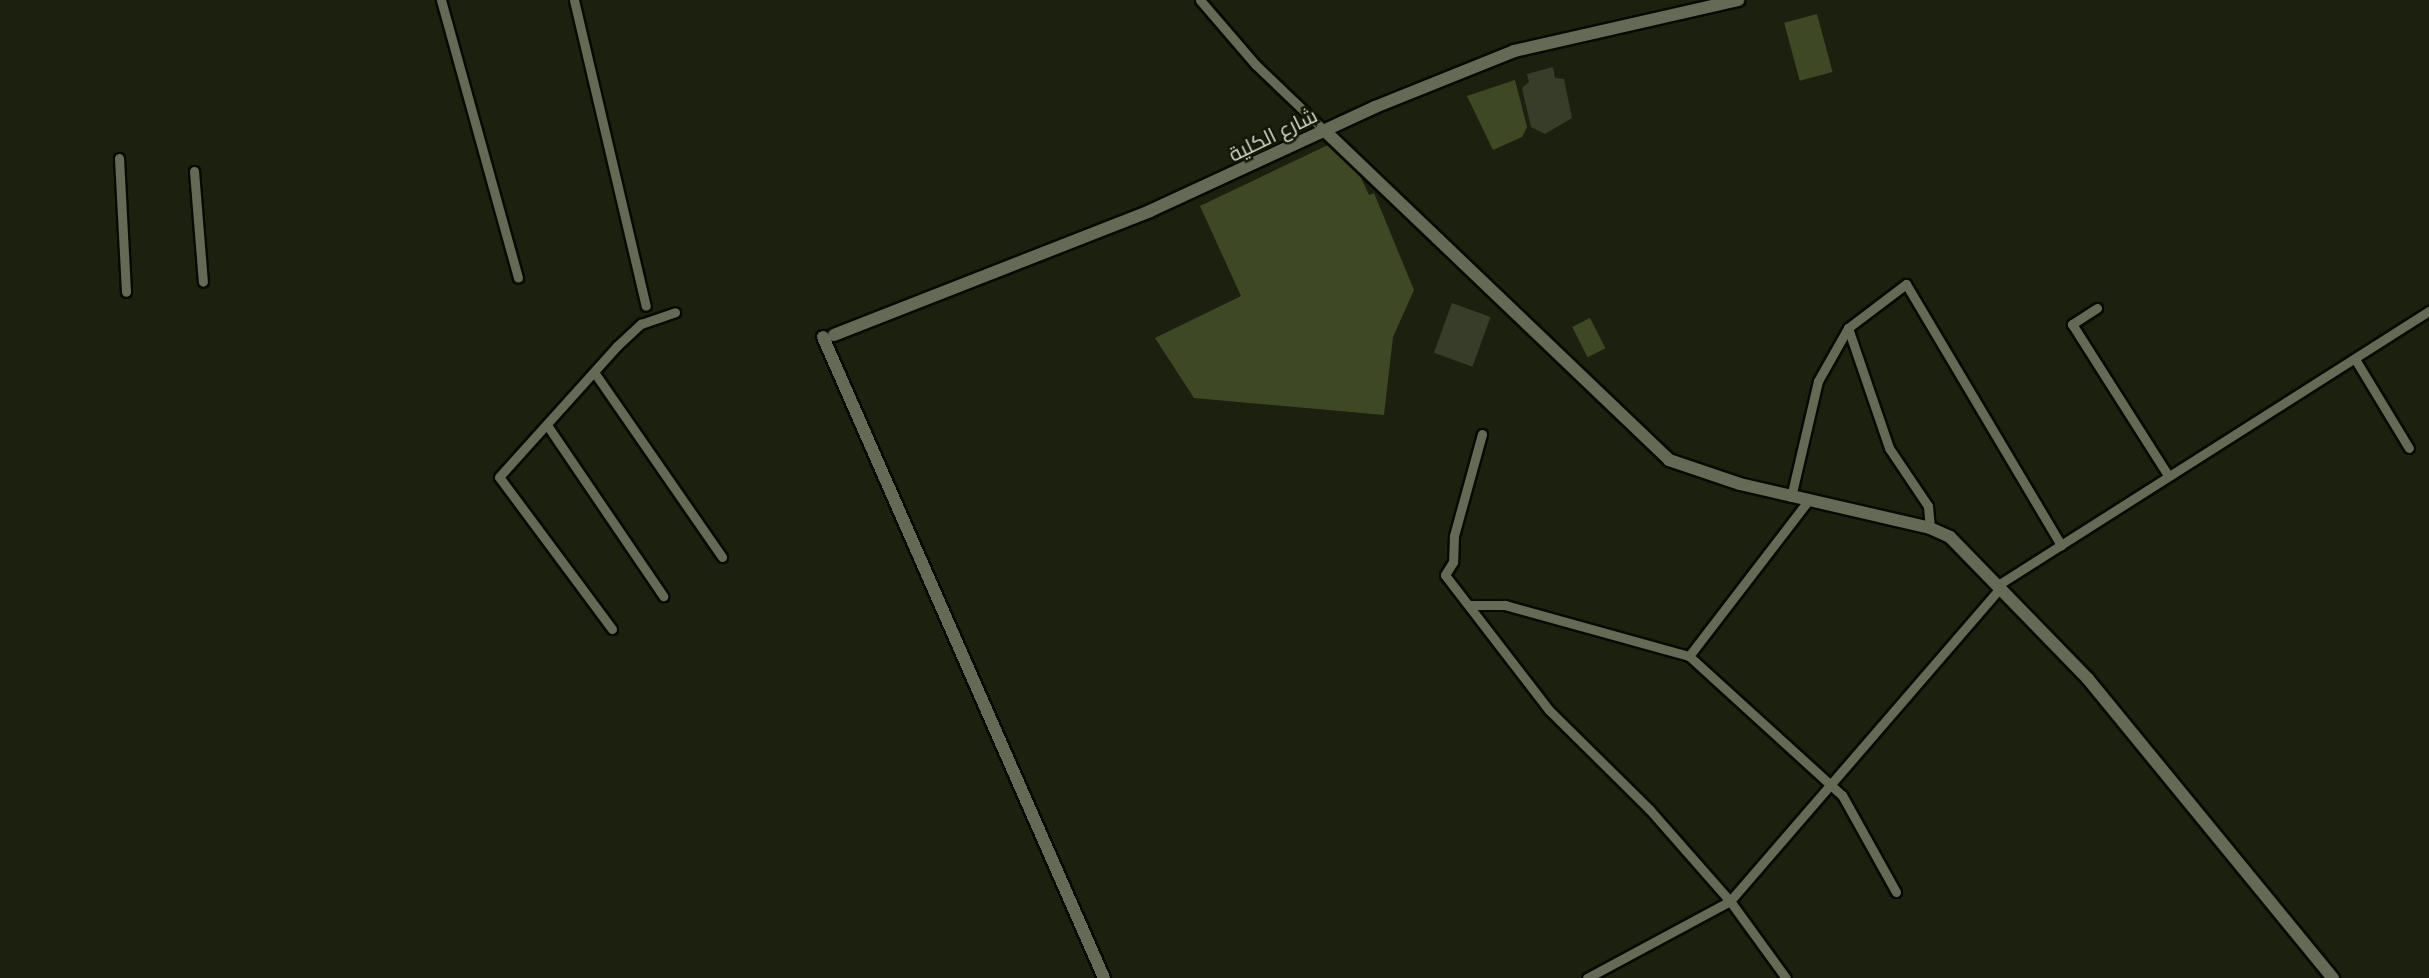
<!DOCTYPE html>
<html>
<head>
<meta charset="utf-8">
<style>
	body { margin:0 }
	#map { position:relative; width:2429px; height:978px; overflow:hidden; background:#1c200e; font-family:Karla,Cairo,sans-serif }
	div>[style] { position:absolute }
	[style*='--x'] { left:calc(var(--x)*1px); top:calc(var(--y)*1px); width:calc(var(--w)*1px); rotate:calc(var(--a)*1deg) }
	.green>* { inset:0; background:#3f4825; transform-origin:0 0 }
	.building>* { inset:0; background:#383d2a; transform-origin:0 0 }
	.roads { filter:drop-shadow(2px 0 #070a00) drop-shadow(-2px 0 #070a00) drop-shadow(0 2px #070a00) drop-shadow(0 -2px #070a00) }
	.minor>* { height:9px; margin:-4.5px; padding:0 4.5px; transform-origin:4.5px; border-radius:4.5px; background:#646a55 }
	.tertiary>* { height:12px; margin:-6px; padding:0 6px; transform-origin:6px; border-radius:6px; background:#646a55 }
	span { translate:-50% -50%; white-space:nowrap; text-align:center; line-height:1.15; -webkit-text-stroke:5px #131706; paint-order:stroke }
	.street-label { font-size:21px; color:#d5d9cd }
</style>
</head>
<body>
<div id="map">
	<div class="green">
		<i style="left:1817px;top:14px;width:60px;height:34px;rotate:75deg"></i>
		<i style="clip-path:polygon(1515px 80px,1527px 127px,1522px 137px,1493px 150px,1467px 96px)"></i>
		<i style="clip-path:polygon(1330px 144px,1355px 165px,1369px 195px,1374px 193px,1414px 290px,1393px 337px,1384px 415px,1194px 398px,1155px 338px,1241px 296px,1200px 206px)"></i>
		<i style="left:1590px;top:318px;width:34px;height:20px;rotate:63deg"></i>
	</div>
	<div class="building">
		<i style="clip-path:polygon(1553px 67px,1555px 78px,1564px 79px,1572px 118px,1545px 134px,1531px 127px,1522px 88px,1529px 82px,1527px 74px)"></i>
		<i style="left:1452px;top:303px;width:41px;height:53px;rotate:20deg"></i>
	</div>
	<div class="roads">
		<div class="minor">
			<i style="--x:441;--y:0;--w:288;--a:74.5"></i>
			<i style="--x:574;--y:0;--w:314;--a:76.8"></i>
			<i style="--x:1200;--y:0;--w:86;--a:49.3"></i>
			<i style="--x:1256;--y:65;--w:95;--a:43.7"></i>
			<i style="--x:119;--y:158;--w:134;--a:87"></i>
			<i style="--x:194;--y:171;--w:111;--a:85.4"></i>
			<i style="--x:2097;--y:308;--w:30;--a:147"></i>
			<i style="--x:2072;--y:324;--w:179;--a:57.6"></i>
			<i style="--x:1848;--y:328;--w:127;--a:71.1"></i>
			<i style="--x:1889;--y:448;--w:70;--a:56.1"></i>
			<i style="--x:1928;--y:506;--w:22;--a:85"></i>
			<i style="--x:2355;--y:359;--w:104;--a:58.8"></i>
			<i style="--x:594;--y:372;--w:225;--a:55.3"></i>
			<i style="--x:547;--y:425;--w:207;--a:55.8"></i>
			<i style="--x:1482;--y:434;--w:106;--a:105.4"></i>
			<i style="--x:1454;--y:536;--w:26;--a:92"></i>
			<i style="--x:1453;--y:562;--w:15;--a:122"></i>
			<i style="--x:1445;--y:575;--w:170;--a:52.4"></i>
			<i style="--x:1549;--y:710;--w:142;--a:44.7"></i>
			<i style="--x:1650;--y:810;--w:121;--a:48.7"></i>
			<i style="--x:1730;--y:901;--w:95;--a:54"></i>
			<i style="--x:1791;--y:497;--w:119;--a:-76.9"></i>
			<i style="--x:1818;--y:381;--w:61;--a:-60.5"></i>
			<i style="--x:1848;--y:328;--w:73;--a:-37.2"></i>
			<i style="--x:1906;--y:284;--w:304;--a:59.3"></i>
			<i style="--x:1998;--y:585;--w:511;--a:-32.45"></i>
			<i style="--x:1470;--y:605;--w:35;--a:0"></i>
			<i style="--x:1505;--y:605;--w:191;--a:15.5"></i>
			<i style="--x:1689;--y:656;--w:207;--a:42.3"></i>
			<i style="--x:1842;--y:795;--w:111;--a:60.9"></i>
			<i style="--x:612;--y:629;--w:189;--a:-126.6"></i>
			<i style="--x:499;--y:477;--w:176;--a:-48"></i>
			<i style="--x:617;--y:346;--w:33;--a:-43"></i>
			<i style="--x:641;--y:324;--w:36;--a:-19"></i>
			<i style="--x:1689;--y:656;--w:195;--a:-52.5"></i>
			<i style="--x:1587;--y:978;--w:162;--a:-28.3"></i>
			<i style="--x:1730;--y:901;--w:413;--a:-49.2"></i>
		</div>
		<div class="tertiary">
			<i style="--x:1325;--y:131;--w:476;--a:43.7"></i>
			<i style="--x:1669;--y:460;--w:75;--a:18.7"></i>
			<i style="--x:1740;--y:484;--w:195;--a:13"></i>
			<i style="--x:1930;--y:528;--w:22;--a:24"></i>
			<i style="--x:1950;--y:537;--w:198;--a:45.8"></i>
			<i style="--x:2088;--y:679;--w:387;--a:50.7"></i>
			<i style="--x:834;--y:335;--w:339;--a:-21.4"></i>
			<i style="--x:1150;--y:211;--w:248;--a:-24.8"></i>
			<i style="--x:1375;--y:107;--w:150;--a:-21.9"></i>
			<i style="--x:1514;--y:51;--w:230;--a:-12.8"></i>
			<i style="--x:823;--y:337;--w:700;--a:66.33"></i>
		</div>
	</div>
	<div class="street-label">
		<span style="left:1273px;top:135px;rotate:-26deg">شارع الكلية</span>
	</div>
</div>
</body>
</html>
